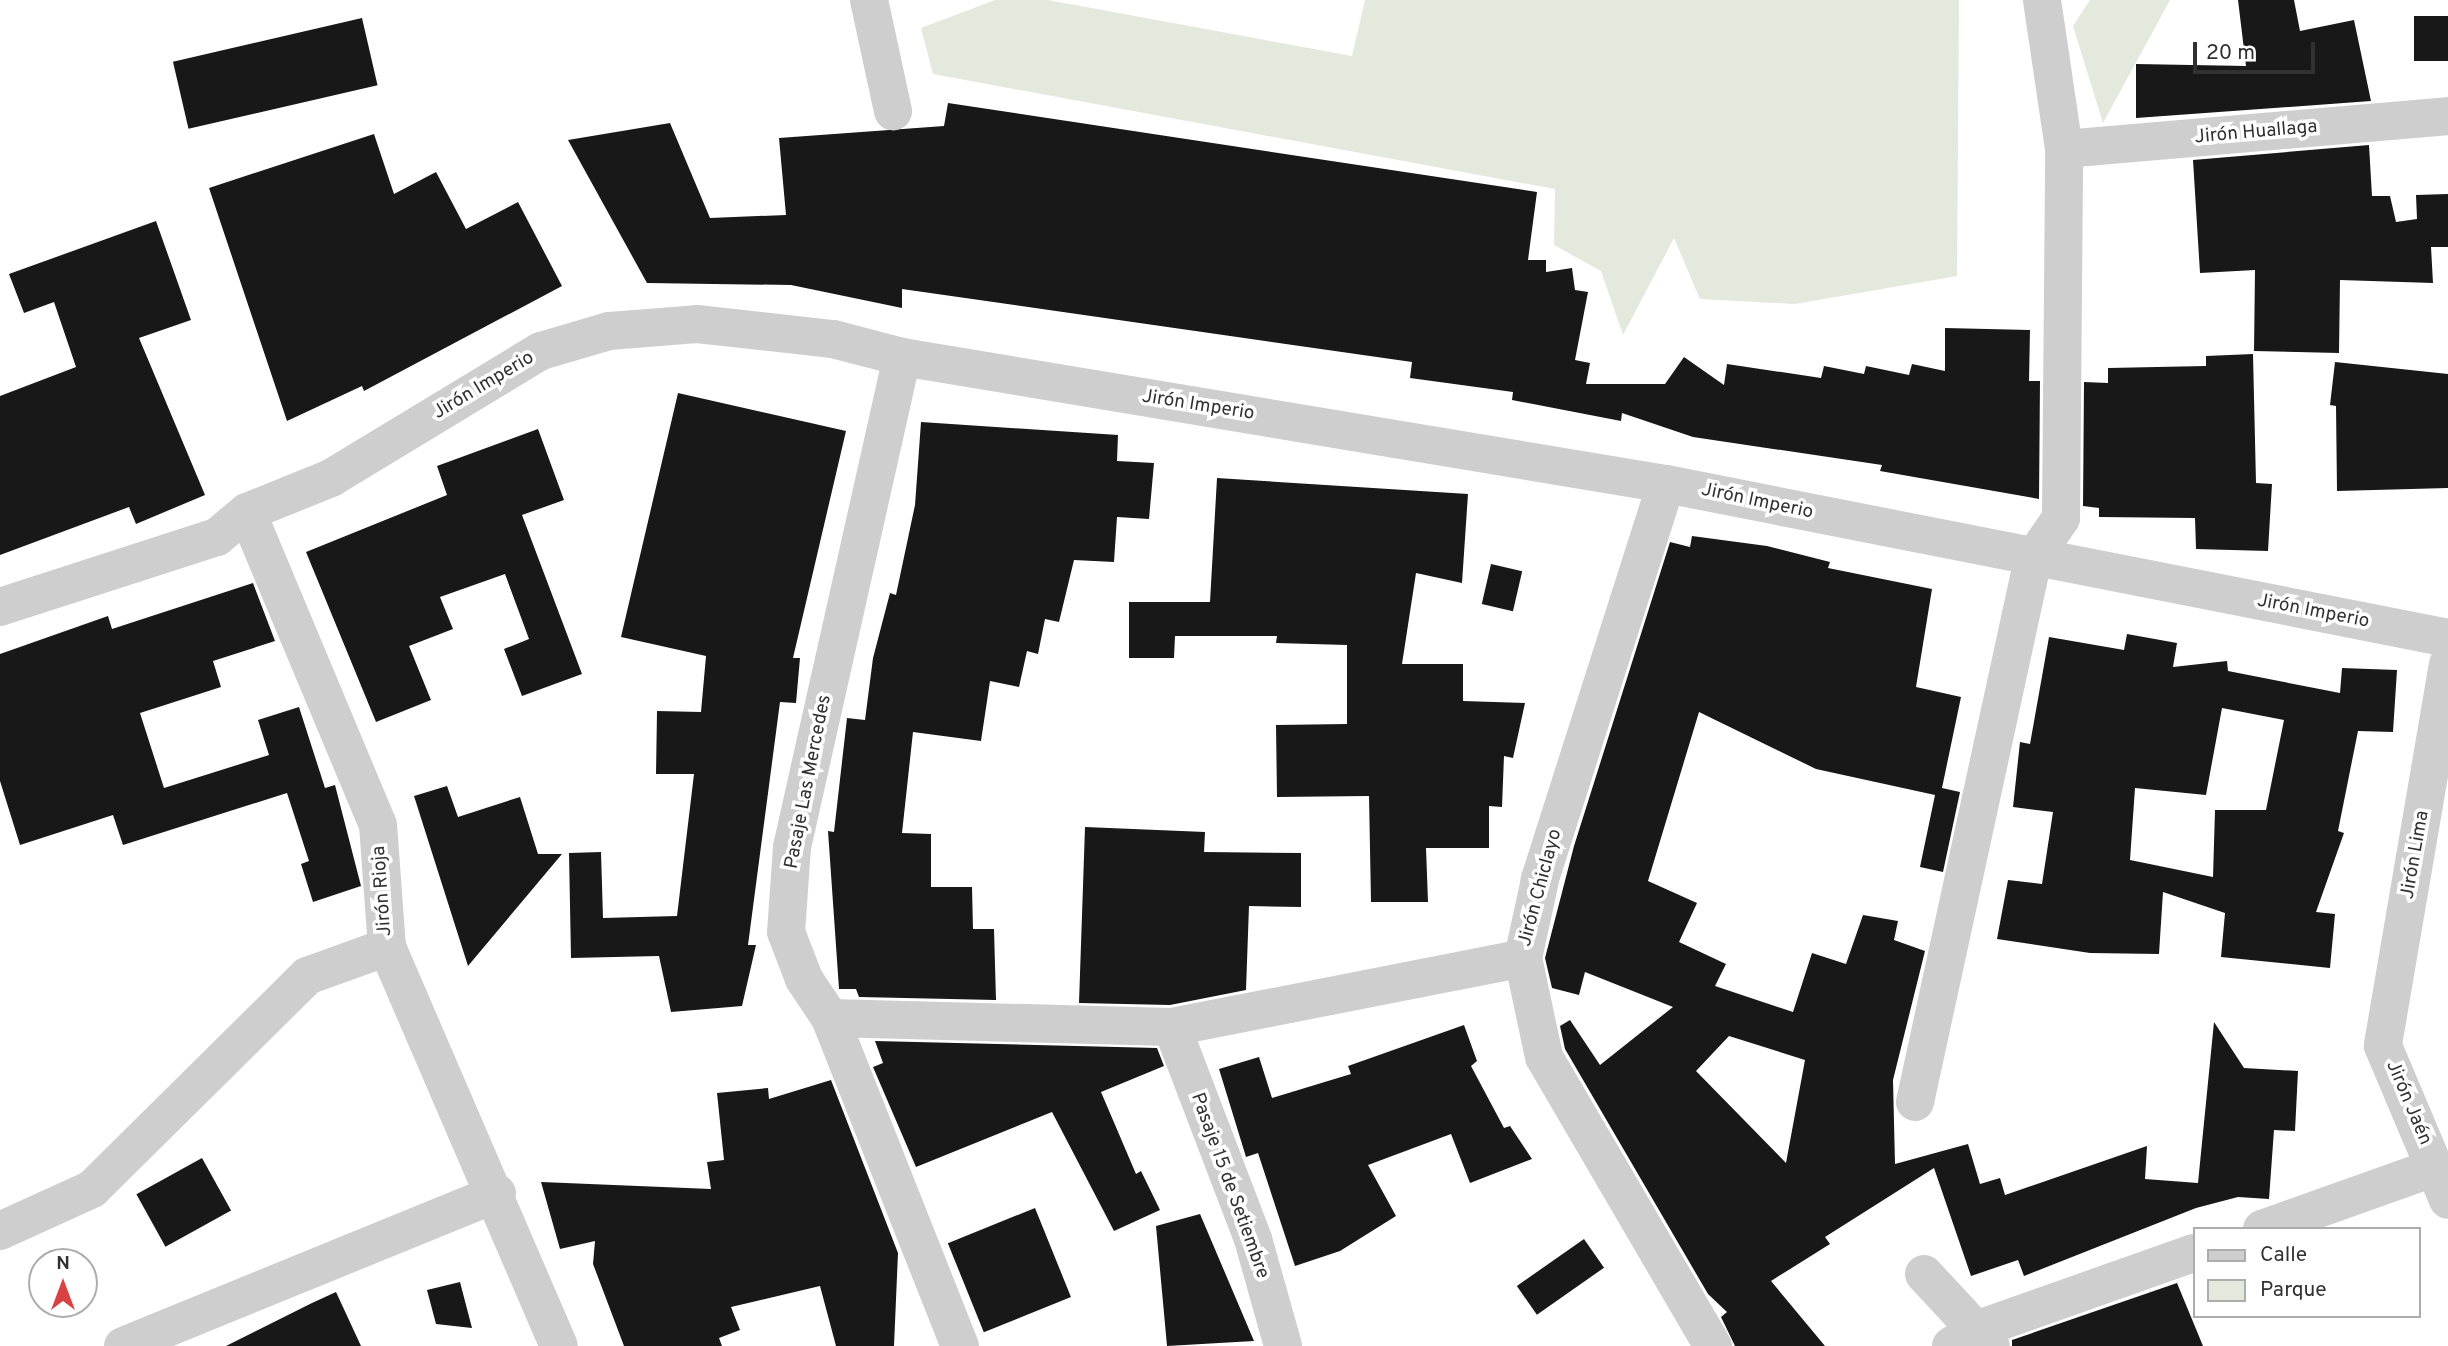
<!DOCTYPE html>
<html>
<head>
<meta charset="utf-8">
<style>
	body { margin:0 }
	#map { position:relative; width:2448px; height:1346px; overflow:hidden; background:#fff; font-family:Overpass,sans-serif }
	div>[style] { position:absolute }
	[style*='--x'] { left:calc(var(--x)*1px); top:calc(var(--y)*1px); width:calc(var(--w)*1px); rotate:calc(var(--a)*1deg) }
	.green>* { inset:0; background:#e3e9dd }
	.building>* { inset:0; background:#181818; transform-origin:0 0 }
	.minor>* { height:38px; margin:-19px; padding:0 19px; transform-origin:19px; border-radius:19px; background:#cecece }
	span { translate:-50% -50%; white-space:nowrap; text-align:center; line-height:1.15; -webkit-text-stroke:7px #fff; paint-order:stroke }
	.street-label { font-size:19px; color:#313131 }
	.legend { position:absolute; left:2193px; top:1227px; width:228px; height:91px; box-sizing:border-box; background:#fff; border:2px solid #adadad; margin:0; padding:9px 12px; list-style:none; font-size:21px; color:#313131 }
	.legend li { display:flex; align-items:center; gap:14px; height:35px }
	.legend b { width:35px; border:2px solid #adadad }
	.north { position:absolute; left:28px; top:1248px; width:70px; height:70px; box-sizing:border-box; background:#fff; border:2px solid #adadad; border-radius:50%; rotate:0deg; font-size:19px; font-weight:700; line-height:28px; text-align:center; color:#313131 }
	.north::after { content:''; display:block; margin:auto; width:24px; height:32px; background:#d84242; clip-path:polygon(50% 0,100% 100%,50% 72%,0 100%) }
	.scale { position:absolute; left:2193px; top:42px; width:122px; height:32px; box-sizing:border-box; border:4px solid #313131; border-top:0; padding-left:9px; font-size:21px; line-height:24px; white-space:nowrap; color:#313131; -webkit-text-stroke:5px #fff; paint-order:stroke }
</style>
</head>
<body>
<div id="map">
	<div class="green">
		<i style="clip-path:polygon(995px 0,1048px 0,1352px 56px,1365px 0,1959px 0,1957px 276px,1795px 304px,1700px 299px,1674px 238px,1623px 335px,1601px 271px,1554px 245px,1555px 189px,933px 74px,921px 28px)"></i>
		<i style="clip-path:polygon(2090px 0,2170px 0,2103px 123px,2073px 26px)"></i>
	</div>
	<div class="building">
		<i style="clip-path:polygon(2238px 0,2294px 0,2300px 31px,2354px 20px,2371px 101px,2136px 118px,2136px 64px,2246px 66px)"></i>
		<i style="left:2448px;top:16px;width:45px;height:34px;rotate:90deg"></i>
		<i style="left:362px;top:18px;width:69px;height:194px;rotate:77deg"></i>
		<i style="clip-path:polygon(948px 103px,1537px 192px,1528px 260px,1546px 260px,1546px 272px,1572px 268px,1575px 290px,1588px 292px,1575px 360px,1590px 363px,1586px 384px,1665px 384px,1684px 357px,1724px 385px,1727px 364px,1821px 378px,1824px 366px,1864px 374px,1866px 366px,1909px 375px,1912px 364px,1945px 371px,1945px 328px,2030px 330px,2029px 381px,2040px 381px,2039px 499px,1880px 471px,1882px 465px,1693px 437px,1622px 413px,1621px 421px,1512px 400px,1513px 392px,1410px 378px,1412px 362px,902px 289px,902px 308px,791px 285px,647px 283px,568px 140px,670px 123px,710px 218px,786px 215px,779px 138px,944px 126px)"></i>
		<i style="clip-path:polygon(374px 134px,394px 194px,436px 172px,466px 229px,518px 202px,562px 286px,364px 391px,362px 386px,287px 421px,209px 188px)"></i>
		<i style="clip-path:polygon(2369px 145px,2372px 196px,2390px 196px,2396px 222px,2417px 219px,2416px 195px,2448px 194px,2448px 247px,2431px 247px,2433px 283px,2340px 280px,2339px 353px,2254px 351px,2255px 270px,2200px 273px,2193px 160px)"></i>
		<i style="clip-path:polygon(156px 221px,191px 320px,139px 338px,205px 495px,136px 524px,129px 507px,0 555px,0 396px,76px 367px,54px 302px,24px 313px,9px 274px)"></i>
		<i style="clip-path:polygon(2253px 354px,2256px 483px,2272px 484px,2268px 551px,2196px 549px,2195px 518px,2099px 517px,2099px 508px,2083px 506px,2084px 382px,2108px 383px,2108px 368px,2206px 366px,2206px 356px)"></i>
		<i style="clip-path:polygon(2335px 362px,2448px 374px,2448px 488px,2337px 491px,2336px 406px,2330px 405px)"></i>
		<i style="clip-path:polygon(678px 393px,846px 431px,793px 658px,800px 658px,796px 703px,780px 702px,748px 945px,756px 945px,742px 1006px,671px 1012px,659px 956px,571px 958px,569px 853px,601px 852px,603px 918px,677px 916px,694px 774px,656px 774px,657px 711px,701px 712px,706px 656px,621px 637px)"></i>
		<i style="clip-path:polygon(921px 422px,1118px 435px,1117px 461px,1154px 463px,1149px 519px,1117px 517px,1114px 562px,1074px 560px,1059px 622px,1045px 619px,1038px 654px,1027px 651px,1019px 687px,990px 681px,981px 741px,913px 732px,902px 833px,931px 834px,931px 887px,972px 887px,973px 929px,994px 929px,996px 1000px,859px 997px,856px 989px,839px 989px,828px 831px,834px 832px,847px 718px,865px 720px,873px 658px,890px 593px,896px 595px,915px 505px)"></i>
		<i style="clip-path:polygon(538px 429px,564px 500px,522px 515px,582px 674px,522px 696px,504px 649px,529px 639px,505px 574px,440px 597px,453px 629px,409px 646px,431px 700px,376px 722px,306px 552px,447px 495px,437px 466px)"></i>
		<i style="clip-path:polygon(1217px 478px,1468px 494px,1462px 583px,1416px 573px,1402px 664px,1463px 664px,1463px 701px,1525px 703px,1513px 758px,1504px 756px,1502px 807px,1489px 806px,1489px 848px,1426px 848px,1428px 902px,1371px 902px,1369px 796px,1277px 797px,1276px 725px,1347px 724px,1347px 645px,1276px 643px,1277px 636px,1175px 636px,1174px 658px,1129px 658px,1129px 602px,1210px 602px)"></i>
		<i style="clip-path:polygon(evenodd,1692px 536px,1767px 546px,1830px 562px,1828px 568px,1932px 589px,1916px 687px,1961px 697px,1942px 788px,1960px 792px,1943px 872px,1920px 867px,1935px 795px,1816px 769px,1699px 712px,1648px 881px,1697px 903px,1679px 942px,1726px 964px,1715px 986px,1793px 1012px,1812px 953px,1846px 964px,1863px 915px,1898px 921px,1894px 940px,1925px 951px,1893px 1080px,1895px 1164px,1968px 1144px,1980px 1184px,2000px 1178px,2005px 1195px,2147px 1146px,2145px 1179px,2198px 1183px,2214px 1022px,2244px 1068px,2298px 1071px,2295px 1131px,2274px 1130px,2269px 1199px,2238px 1197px,2196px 1208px,2024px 1276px,2018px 1260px,1971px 1276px,1934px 1168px,1825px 1237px,1830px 1244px,1771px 1281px,1825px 1346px,1735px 1346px,1721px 1317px,1727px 1312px,1708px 1294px,1565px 1049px,1560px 1026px,1570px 1020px,1600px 1065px,1673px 1007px,1585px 972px,1579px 995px,1552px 988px,1545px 958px,1574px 846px,1670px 542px,1690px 547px,1692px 536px,1729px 1036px,1805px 1060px,1786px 1163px,1696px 1071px,1729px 1036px)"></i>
		<i style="left:1491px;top:564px;width:32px;height:41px;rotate:13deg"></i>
		<i style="clip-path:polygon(253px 583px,275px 641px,213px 661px,221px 687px,140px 713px,164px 788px,269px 755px,258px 720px,299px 707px,325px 788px,335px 785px,361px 886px,313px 902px,301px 864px,309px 861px,287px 793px,123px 845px,113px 815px,20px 845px,0 781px,0 654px,108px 616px,112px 629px)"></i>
		<i style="clip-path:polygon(evenodd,2127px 634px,2177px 643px,2173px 667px,2227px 661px,2228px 671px,2340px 693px,2342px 668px,2397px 670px,2393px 732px,2358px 731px,2338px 831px,2344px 833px,2316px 912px,2335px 914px,2330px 968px,2221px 957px,2225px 913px,2163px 892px,2159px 954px,2090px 953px,1997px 939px,2008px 880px,2042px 884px,2053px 812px,2013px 807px,2020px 742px,2030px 744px,2049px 637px,2124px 650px,2127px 634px,2222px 708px,2284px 720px,2266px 810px,2215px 810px,2213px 877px,2130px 860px,2135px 788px,2206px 795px,2222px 708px)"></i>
		<i style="clip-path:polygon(447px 786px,458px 817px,520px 797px,538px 854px,562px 854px,468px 966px,414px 796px)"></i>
		<i style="clip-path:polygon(1085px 827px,1205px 832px,1204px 852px,1301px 853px,1301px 907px,1249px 906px,1246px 990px,1170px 1005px,1079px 1003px)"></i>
		<i style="clip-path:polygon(1464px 1025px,1477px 1061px,1471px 1066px,1504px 1128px,1510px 1126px,1532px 1159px,1470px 1183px,1451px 1134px,1368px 1165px,1396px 1216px,1340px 1251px,1295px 1266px,1258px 1153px,1246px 1157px,1219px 1069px,1259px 1057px,1272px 1098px,1351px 1074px,1348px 1066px)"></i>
		<i style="clip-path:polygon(875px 1041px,1157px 1048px,1164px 1066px,1101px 1092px,1136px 1174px,1141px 1171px,1160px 1210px,1114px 1231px,1052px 1112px,916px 1167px,873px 1067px,883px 1063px)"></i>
		<i style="clip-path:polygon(831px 1080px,898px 1253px,894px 1346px,836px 1346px,820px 1286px,731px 1307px,740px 1330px,719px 1338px,722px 1346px,624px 1346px,593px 1264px,595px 1241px,560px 1249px,541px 1182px,711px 1189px,707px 1162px,724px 1160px,717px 1093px,768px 1088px,769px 1099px)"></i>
		<i style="left:202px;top:1158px;width:60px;height:75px;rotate:61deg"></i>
		<i style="left:1035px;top:1208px;width:96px;height:94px;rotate:68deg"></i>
		<i style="clip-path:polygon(1200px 1214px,1254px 1341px,1167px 1346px,1156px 1226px)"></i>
		<i style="left:1584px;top:1239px;width:35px;height:82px;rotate:55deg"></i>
		<i style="clip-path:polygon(460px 1282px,472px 1328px,436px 1324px,427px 1290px)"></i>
		<i style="clip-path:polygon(2177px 1283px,2203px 1346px,2012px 1346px,2012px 1340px)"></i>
		<i style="clip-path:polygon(336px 1292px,361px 1346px,226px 1346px,312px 1303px)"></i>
	</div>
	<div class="minor">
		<i style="--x:869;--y:0;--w:114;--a:77.8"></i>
		<i style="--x:2064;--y:149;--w:385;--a:-4.9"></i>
		<i style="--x:902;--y:357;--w:502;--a:102.65"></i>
		<i style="--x:792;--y:847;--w:85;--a:94"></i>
		<i style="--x:786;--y:932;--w:50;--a:69"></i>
		<i style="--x:804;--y:979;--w:47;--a:56.3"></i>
		<i style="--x:830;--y:1018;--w:353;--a:68.4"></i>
		<i style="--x:1666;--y:484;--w:416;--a:107.7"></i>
		<i style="--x:1540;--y:880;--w:80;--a:102.3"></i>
		<i style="--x:1523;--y:958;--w:101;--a:78"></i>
		<i style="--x:1544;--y:1057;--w:335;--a:59.7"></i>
		<i style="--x:247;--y:512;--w:339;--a:67.3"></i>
		<i style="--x:378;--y:825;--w:122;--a:85.8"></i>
		<i style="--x:387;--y:947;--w:434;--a:66.7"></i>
		<i style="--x:0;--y:607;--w:228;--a:-17.9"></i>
		<i style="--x:217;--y:537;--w:39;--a:-40"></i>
		<i style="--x:247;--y:512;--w:91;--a:-22"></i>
		<i style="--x:331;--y:478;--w:245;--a:-31.2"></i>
		<i style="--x:541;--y:351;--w:71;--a:-16.4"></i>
		<i style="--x:609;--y:331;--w:88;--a:-4.5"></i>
		<i style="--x:697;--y:324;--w:137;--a:6.3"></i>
		<i style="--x:833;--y:339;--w:71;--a:14.6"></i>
		<i style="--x:902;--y:357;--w:774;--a:9.44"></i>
		<i style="--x:1666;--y:484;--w:797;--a:11.14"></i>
		<i style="--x:2448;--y:664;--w:387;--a:99.7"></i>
		<i style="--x:2383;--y:1046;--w:167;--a:67.1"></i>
		<i style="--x:830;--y:1018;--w:342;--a:1.5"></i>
		<i style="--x:1172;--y:1027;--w:358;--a:-11.1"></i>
		<i style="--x:1172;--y:1027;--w:227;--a:69.1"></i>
		<i style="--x:1253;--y:1239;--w:111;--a:74.3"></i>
		<i style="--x:1915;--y:1102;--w:556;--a:-77.74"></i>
		<i style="--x:2033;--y:559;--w:50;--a:-55.7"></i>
		<i style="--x:2061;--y:518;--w:369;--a:-89.5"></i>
		<i style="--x:2064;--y:149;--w:151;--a:-98.4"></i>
		<i style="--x:2262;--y:1229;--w:185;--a:-19.6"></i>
		<i style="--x:0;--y:1231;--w:101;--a:-24.5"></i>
		<i style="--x:92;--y:1189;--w:303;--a:-44.7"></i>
		<i style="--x:307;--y:976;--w:85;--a:-19.9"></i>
		<i style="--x:1924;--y:1274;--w:98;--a:47.1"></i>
		<i style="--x:123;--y:1346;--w:404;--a:-22.2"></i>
		<i style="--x:1951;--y:1346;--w:30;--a:-33"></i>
		<i style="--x:1976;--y:1330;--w:231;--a:-19.5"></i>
	</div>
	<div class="street-label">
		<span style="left:2256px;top:133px;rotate:-5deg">Jirón Huallaga</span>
		<span style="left:484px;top:386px;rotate:-31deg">Jirón Imperio</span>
		<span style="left:1198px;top:406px;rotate:9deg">Jirón Imperio</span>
		<span style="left:1757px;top:502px;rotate:12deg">Jirón Imperio</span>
		<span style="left:2313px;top:612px;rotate:11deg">Jirón Imperio</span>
		<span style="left:809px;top:782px;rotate:-79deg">Pasaje Las Mercedes</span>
		<span style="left:2416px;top:855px;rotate:-80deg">Jirón Lima</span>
		<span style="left:1541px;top:888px;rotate:-75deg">Jirón Chiclayo</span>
		<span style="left:383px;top:891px;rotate:-94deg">Jirón Rioja</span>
		<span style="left:2408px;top:1103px;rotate:67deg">Jirón Jaén</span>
		<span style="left:1229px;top:1186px;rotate:70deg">Pasaje 15 de Setiembre</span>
	</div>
	<ul class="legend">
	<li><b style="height:9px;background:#cecece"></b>Calle</li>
	<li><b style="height:19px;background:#e3e9dd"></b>Parque</li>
	</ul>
	<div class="north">N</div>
	<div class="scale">20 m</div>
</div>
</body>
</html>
